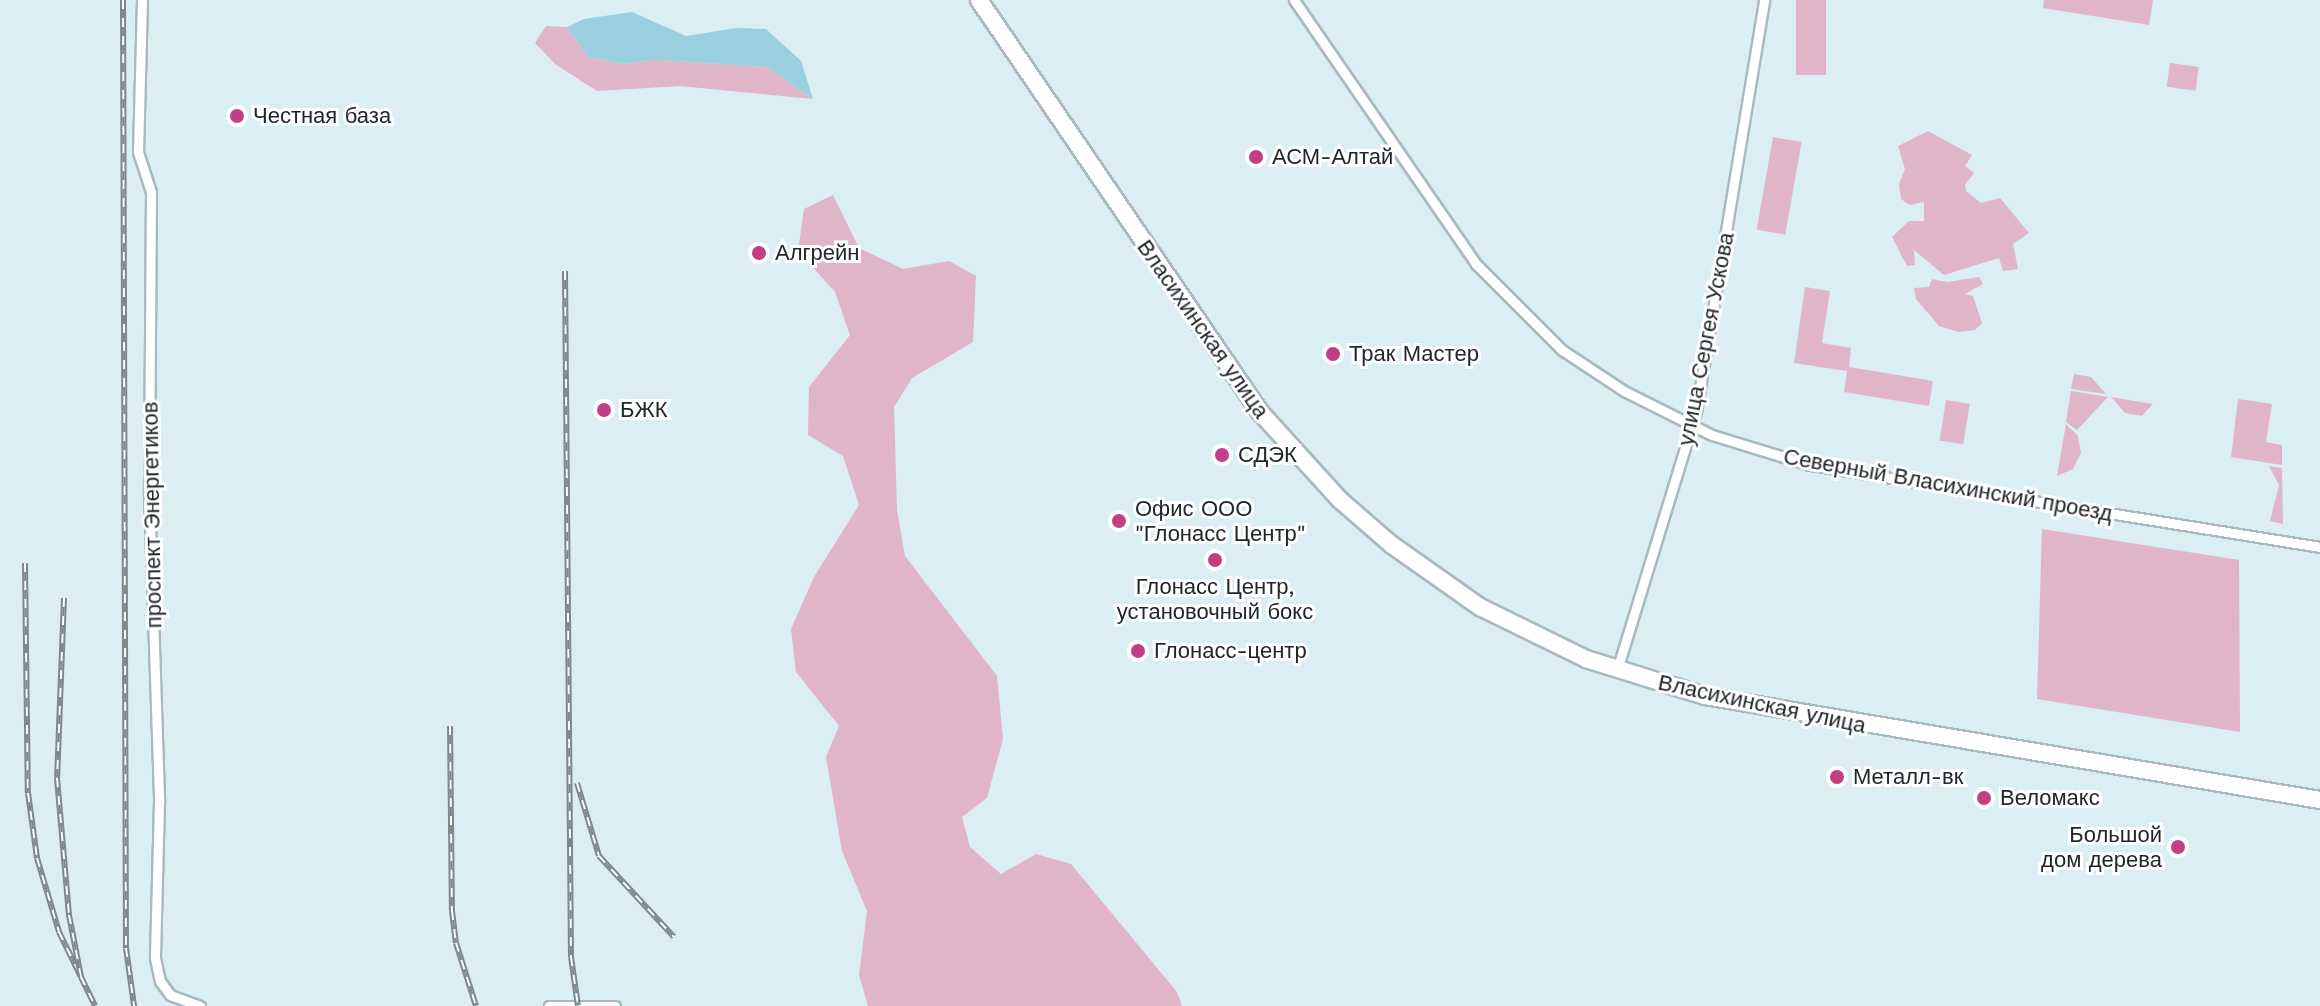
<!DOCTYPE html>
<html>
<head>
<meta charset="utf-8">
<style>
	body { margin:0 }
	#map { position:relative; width:2320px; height:1006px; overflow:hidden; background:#dbeef3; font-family:"Work Sans",sans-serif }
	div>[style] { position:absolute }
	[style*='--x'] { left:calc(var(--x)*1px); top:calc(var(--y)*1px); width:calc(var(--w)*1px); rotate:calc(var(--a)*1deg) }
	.green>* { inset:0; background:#dfb5c7; transform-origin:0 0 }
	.water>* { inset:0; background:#99cfde }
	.roads { filter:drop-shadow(2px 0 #a8b9bf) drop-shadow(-2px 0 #a8b9bf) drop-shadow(0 2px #a8b9bf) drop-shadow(0 -2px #a8b9bf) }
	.street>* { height:9px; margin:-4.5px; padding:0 4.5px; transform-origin:4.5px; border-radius:4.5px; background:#fff }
	.highway>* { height:16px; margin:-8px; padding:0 8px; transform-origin:8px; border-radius:8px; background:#fff }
	.rail>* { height:6px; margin-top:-3px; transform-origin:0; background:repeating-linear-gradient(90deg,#fff 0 9px,#7c898c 0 18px); box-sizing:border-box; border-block:2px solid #7c898c }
	.dots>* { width:22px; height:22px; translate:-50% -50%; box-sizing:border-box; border:4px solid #fff; border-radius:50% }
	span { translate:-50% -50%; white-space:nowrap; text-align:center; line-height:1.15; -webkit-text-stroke:6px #fff; paint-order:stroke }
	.poi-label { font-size:22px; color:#202729 }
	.left { translate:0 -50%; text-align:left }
	.right { translate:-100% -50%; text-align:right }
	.street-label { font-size:22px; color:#202729 }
</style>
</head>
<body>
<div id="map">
	<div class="green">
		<i style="left:1796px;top:0;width:30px;height:75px"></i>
		<i style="clip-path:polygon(2044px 0,2153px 0,2149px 25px,2043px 8px)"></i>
		<i style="clip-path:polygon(546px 26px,567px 27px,588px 57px,623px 64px,658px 60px,767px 67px,813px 99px,680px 86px,597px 91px,555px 64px,535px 43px)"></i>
		<i style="left:2170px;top:63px;width:29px;height:24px;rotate:8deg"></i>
		<i style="clip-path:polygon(1928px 131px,1972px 155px,1965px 166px,1974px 173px,1965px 185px,1966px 191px,1981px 203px,2000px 198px,2029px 233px,2013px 244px,2018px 269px,2003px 271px,1999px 258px,1944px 275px,1914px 250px,1915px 265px,1907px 266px,1892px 237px,1909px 221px,1924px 221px,1924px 202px,1910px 205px,1901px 199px,1899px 184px,1905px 169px,1898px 146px)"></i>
		<i style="left:1773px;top:137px;width:29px;height:94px;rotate:10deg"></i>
		<i style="clip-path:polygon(833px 195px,859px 248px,903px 269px,949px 261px,976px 276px,973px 342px,912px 378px,894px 407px,897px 510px,905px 556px,997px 676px,1003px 739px,987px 798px,962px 817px,970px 847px,1001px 874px,1036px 854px,1071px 864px,1177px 992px,1182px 1006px,868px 1006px,859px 975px,867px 911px,842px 851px,826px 757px,839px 726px,796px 672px,791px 629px,814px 577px,859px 505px,843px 456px,808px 435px,809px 387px,850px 335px,835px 292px,798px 251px,804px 209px)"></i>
		<i style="clip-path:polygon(1979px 277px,1983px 284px,1965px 294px,1973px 296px,1982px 323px,1975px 330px,1959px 332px,1939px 326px,1916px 299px,1914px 288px,1929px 287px,1932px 279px,1947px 282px)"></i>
		<i style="clip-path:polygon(1805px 287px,1830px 291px,1822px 343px,1851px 348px,1849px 367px,1933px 381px,1929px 406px,1844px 392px,1847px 371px,1794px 363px)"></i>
		<i style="clip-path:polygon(2074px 374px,2091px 377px,2106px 394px,2071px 389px)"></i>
		<i style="clip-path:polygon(2071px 391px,2108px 397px,2077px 430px,2066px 422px)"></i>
		<i style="clip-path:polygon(2111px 397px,2153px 404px,2142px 416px,2125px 413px)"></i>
		<i style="clip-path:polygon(2238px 399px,2272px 404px,2266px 442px,2282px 445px,2282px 465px,2231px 457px)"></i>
		<i style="left:1946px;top:400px;width:24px;height:41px;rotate:9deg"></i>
		<i style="clip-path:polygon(2066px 424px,2078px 436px,2081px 453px,2073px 469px,2057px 476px)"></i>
		<i style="clip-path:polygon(2269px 466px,2282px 468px,2283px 524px,2270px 521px,2279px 485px)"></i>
		<i style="clip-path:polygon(2042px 529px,2239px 560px,2240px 732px,2037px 699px)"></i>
	</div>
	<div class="water">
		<i style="clip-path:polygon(632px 12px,686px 36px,737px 28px,766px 29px,801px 61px,813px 99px,767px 67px,658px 60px,623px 64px,588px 57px,567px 27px,584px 19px)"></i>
	</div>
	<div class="roads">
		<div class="street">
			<i style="--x:142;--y:0;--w:152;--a:91.5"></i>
			<i style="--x:138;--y:152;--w:42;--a:72"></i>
			<i style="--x:151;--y:192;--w:303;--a:90.4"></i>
			<i style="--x:149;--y:495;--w:308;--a:88.1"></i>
			<i style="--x:159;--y:803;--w:155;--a:91.5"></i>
			<i style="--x:155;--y:958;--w:24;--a:78"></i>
			<i style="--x:160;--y:981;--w:17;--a:54"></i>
			<i style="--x:170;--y:995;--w:32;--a:20"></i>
			<i style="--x:1294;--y:0;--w:321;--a:55.4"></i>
			<i style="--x:1476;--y:264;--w:122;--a:45"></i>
			<i style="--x:1562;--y:350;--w:74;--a:33.5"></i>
			<i style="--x:1624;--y:391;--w:98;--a:26.6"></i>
			<i style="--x:1712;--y:435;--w:102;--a:17"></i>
			<i style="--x:1810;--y:465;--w:517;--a:9.13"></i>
			<i style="--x:1617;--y:670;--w:270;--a:-73"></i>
			<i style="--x:1696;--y:412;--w:418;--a:-80.6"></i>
			<i style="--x:549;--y:1006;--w:66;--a:0"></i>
		</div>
		<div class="highway">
			<i style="--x:979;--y:0;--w:499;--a:55.7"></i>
			<i style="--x:1260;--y:412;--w:119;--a:47.7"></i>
			<i style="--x:1340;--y:500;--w:69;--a:40.9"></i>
			<i style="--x:1392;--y:545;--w:108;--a:35.2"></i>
			<i style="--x:1480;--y:607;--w:118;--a:26.1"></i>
			<i style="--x:1586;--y:659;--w:125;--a:17.3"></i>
			<i style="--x:1705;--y:696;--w:624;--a:9.6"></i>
		</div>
	</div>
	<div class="rail">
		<i style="--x:123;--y:0;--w:948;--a:89.82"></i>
		<i style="--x:126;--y:948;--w:59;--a:82.1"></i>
		<i style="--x:565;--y:271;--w:686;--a:89.5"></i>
		<i style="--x:571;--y:957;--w:49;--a:81.9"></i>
		<i style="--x:25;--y:563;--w:230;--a:89.3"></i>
		<i style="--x:28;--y:793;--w:66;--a:82.1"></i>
		<i style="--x:37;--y:858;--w:77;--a:73.4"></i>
		<i style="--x:59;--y:932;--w:50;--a:63.9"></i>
		<i style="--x:64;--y:598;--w:180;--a:92.2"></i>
		<i style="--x:57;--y:778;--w:138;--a:85"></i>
		<i style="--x:69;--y:915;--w:63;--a:79"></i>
		<i style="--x:81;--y:977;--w:32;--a:64"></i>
		<i style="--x:450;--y:726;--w:185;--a:89.4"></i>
		<i style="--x:452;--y:911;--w:32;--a:83"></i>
		<i style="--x:456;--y:943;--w:66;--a:72.4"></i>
		<i style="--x:577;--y:783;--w:76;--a:73.2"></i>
		<i style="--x:599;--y:856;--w:110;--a:47.2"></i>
	</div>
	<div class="dots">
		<i style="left:237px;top:116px;background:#c23f86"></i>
		<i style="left:1256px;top:157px;background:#c23f86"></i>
		<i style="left:759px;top:253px;background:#c23f86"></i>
		<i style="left:1333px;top:354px;background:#c23f86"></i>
		<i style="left:604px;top:410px;background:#c23f86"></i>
		<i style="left:1222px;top:455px;background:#c23f86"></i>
		<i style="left:1119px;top:521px;background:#c23f86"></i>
		<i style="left:1215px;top:560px;background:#c23f86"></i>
		<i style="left:1138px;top:651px;background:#c23f86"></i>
		<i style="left:1837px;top:777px;background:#c23f86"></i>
		<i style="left:1984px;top:798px;background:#c23f86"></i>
		<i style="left:2178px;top:847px;background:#c23f86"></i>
	</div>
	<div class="poi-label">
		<span class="left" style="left:253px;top:116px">Честная база</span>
		<span class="left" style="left:1272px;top:157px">АСМ-Алтай</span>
		<span class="left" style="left:775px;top:253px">Алгрейн</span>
		<span class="left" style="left:1349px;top:354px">Трак Мастер</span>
		<span class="left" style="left:620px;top:410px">БЖК</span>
		<span class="left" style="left:1238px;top:455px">СДЭК</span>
		<span class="left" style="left:1135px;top:521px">Офис ООО<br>"Глонасс Центр"</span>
		<span style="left:1215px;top:599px">Глонасс Центр,<br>установочный бокс</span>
		<span class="left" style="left:1154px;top:651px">Глонасс-центр</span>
		<span class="left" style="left:1853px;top:777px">Металл-вк</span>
		<span class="left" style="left:2000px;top:798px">Веломакс</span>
		<span class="right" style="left:2162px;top:847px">Большой<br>дом дерева</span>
	</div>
	<div class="street-label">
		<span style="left:1203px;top:329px;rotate:55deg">Власихинская улица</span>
		<span style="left:1706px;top:339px;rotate:-79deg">улица Сергея Ускова</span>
		<span style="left:1948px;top:485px;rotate:10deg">Северный Власихинский проезд</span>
		<span style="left:152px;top:515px;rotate:-91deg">проспект Энергетиков</span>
		<span style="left:1762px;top:704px;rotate:12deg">Власихинская улица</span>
	</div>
</div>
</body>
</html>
